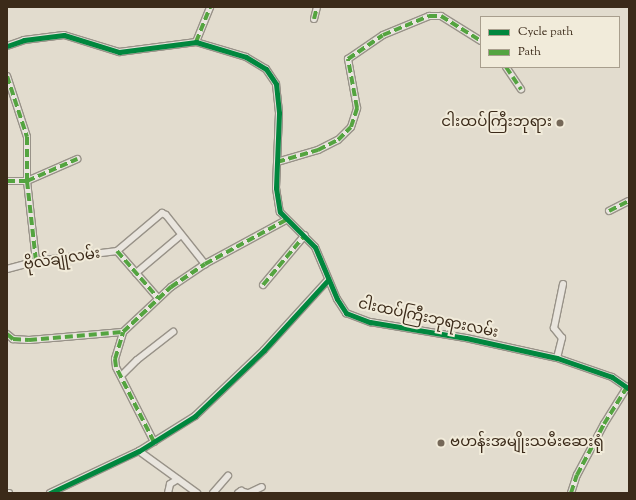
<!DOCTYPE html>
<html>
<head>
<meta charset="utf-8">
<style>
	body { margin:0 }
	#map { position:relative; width:636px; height:500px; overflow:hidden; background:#e2dcce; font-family:"Sorts Mill Goudy","Noto Sans Myanmar",serif }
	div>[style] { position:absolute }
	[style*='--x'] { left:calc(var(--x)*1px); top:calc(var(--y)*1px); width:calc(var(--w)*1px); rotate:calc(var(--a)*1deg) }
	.roads { filter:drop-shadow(1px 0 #989288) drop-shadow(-1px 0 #989288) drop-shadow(0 1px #989288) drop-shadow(0 -1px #989288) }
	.minor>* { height:6px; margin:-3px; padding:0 3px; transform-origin:3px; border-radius:3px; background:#e9e5de }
	.quiet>* { height:4px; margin-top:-2px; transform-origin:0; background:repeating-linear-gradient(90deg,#54a440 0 8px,transparent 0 12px) }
	.cycleway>* { height:5px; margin:-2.5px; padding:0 2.5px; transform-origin:2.5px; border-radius:2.5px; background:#00873e }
	.dots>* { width:11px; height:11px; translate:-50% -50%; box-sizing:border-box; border:2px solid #f1ebda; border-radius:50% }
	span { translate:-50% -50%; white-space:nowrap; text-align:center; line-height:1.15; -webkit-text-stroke:4px #f1ebda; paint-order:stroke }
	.poi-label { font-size:15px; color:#3b2a19 }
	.right { translate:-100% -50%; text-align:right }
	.left { translate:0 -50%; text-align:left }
	.street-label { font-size:15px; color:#3b2a19 }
	.frame { position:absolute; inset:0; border:8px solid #3b2a19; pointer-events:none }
	.legend { position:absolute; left:480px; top:16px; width:140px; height:52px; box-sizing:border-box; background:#f1ebda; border:1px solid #a89e8d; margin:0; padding:5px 7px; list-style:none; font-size:12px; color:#3b2a19 }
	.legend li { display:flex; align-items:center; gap:8px; height:20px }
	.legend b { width:20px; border:1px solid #a89e8d }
</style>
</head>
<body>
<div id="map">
	<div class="roads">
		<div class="minor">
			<i style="--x:314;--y:19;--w:12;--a:-76"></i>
			<i style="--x:196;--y:42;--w:38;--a:-68"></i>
			<i style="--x:7;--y:46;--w:18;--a:-19"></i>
			<i style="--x:24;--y:40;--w:40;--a:-7.1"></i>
			<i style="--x:64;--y:35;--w:58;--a:17.2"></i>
			<i style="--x:119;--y:52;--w:78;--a:-7.4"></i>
			<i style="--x:196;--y:42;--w:52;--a:16.7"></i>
			<i style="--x:246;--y:57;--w:23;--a:31"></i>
			<i style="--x:266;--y:69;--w:18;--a:56"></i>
			<i style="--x:276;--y:84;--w:29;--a:84"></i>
			<i style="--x:279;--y:113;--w:75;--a:92.3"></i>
			<i style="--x:276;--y:188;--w:24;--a:81"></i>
			<i style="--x:280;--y:212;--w:49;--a:45"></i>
			<i style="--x:315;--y:247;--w:56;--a:67.1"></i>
			<i style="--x:337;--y:299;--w:17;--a:57"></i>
			<i style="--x:346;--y:313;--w:26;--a:21"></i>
			<i style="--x:370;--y:322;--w:97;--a:9.5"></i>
			<i style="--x:466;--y:338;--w:93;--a:12.4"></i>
			<i style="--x:557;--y:358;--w:58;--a:19.1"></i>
			<i style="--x:612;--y:377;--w:21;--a:35"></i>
			<i style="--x:506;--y:67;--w:27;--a:56"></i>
			<i style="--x:7;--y:76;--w:64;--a:71.8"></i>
			<i style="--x:27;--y:137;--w:44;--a:90"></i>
			<i style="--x:27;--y:181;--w:81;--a:83.6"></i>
			<i style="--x:277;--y:162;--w:43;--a:-16.3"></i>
			<i style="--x:318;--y:150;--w:22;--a:-27"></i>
			<i style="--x:338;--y:140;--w:18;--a:-45"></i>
			<i style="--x:351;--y:127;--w:20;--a:-72"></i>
			<i style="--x:357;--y:108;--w:50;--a:-100.4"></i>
			<i style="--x:348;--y:59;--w:42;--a:-34.4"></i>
			<i style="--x:383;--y:35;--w:50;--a:-22.4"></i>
			<i style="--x:429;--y:16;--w:12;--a:0"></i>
			<i style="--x:441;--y:16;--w:47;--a:32"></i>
			<i style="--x:7;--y:181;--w:20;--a:0"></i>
			<i style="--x:27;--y:181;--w:55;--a:-23.7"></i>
			<i style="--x:609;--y:211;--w:22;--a:-27"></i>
			<i style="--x:117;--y:251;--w:59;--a:-40.2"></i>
			<i style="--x:162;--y:213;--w:4;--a:27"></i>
			<i style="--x:166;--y:215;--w:63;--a:51.5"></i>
			<i style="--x:117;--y:251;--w:62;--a:48.9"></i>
			<i style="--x:7;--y:269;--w:30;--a:-15"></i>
			<i style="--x:36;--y:261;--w:82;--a:-7"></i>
			<i style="--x:136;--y:273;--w:59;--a:-40.2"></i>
			<i style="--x:263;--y:285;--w:65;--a:-50"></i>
			<i style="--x:7;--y:334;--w:8;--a:40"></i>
			<i style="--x:13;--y:339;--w:16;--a:4"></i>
			<i style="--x:29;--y:340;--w:94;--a:-4.9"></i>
			<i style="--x:557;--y:358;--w:21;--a:-76"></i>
			<i style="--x:562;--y:338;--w:13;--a:-129"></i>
			<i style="--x:554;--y:328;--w:45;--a:-78.4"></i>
			<i style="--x:122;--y:375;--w:21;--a:-45"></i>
			<i style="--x:137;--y:360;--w:46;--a:-37.9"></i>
			<i style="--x:154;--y:442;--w:84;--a:-116.9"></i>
			<i style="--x:116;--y:367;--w:8;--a:-97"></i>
			<i style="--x:115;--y:359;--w:28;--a:-73"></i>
			<i style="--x:123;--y:332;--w:66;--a:-43.2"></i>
			<i style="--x:171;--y:287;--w:41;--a:-34.1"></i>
			<i style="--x:205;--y:264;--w:92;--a:-28.5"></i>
			<i style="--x:139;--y:451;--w:72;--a:35.9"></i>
			<i style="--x:7;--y:493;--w:2;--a:0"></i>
			<i style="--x:50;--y:493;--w:98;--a:-25.3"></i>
			<i style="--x:139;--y:451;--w:66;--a:-32"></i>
			<i style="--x:195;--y:416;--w:95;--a:-43.7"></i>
			<i style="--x:264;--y:350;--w:95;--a:-47.6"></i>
			<i style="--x:168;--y:493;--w:9;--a:-77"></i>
			<i style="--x:170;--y:484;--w:9;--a:-32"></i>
			<i style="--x:213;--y:493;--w:23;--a:-49"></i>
			<i style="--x:238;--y:493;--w:4;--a:-34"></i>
			<i style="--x:241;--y:491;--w:6;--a:18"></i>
			<i style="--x:249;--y:493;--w:14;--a:-25"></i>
			<i style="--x:571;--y:493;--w:19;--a:-72"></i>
			<i style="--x:577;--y:475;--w:58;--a:-62.1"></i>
			<i style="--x:604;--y:424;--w:44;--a:-58.1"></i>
		</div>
	</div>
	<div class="quiet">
		<i style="--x:314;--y:19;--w:12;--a:-76"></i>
		<i style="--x:196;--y:42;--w:38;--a:-68"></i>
		<i style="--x:506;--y:67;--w:27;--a:56"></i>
		<i style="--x:7;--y:76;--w:64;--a:71.8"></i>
		<i style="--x:27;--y:137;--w:44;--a:90"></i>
		<i style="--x:27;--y:181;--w:81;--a:83.6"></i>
		<i style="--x:277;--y:162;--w:43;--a:-16.3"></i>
		<i style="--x:318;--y:150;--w:22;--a:-27"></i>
		<i style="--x:338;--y:140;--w:18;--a:-45"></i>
		<i style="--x:351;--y:127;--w:20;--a:-72"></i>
		<i style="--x:357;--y:108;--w:50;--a:-100.4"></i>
		<i style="--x:348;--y:59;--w:42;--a:-34.4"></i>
		<i style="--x:383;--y:35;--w:50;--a:-22.4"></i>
		<i style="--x:429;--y:16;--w:12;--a:0"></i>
		<i style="--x:441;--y:16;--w:47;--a:32"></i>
		<i style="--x:7;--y:181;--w:20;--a:0"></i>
		<i style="--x:27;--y:181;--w:55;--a:-23.7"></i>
		<i style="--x:609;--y:211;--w:22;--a:-27"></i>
		<i style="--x:117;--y:251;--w:62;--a:48.9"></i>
		<i style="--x:263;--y:285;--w:65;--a:-50"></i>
		<i style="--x:7;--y:334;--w:8;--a:40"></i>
		<i style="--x:13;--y:339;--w:16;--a:4"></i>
		<i style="--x:29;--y:340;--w:94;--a:-4.9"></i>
		<i style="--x:154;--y:442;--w:84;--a:-116.9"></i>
		<i style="--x:116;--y:367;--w:8;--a:-97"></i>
		<i style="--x:115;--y:359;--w:28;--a:-73"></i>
		<i style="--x:123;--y:332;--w:66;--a:-43.2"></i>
		<i style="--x:171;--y:287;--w:41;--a:-34.1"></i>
		<i style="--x:205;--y:264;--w:92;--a:-28.5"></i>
		<i style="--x:571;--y:493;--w:19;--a:-72"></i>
		<i style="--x:577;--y:475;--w:58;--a:-62.1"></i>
		<i style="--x:604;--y:424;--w:44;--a:-58.1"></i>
	</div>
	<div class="cycleway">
		<i style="--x:7;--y:46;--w:18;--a:-19"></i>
		<i style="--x:24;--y:40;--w:40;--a:-7.1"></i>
		<i style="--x:64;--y:35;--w:58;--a:17.2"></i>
		<i style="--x:119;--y:52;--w:78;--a:-7.4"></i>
		<i style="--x:196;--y:42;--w:52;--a:16.7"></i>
		<i style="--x:246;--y:57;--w:23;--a:31"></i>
		<i style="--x:266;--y:69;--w:18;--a:56"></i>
		<i style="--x:276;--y:84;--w:29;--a:84"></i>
		<i style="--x:279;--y:113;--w:75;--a:92.3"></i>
		<i style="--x:276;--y:188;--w:24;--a:81"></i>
		<i style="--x:280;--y:212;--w:49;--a:45"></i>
		<i style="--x:315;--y:247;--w:56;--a:67.1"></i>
		<i style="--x:337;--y:299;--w:17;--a:57"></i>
		<i style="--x:346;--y:313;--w:26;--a:21"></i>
		<i style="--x:370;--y:322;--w:97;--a:9.5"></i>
		<i style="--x:466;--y:338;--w:93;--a:12.4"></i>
		<i style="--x:557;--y:358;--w:58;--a:19.1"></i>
		<i style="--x:612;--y:377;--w:21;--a:35"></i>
		<i style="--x:50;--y:493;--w:98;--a:-25.3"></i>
		<i style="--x:139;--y:451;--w:66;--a:-32"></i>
		<i style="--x:195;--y:416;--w:95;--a:-43.7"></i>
		<i style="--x:264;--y:350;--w:95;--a:-47.6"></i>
	</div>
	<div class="dots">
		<i style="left:560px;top:123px;background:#756858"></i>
		<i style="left:441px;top:443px;background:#756858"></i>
	</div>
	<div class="poi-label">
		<span class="right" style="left:552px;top:123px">ငါးထပ်ကြီးဘုရား</span>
		<span class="left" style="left:450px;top:443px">ဗဟန်းအမျိုးသမီးဆေးရုံ</span>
	</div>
	<div class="street-label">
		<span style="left:62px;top:260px;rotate:-9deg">ဗိုလ်ချိုလမ်း</span>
		<span style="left:428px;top:319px;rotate:12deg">ငါးထပ်ကြီးဘုရားလမ်း</span>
	</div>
	<div class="frame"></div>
	<ul class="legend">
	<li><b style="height:5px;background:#00873e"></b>Cycle path</li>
	<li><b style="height:5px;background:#54a440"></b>Path</li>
	</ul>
</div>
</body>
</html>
